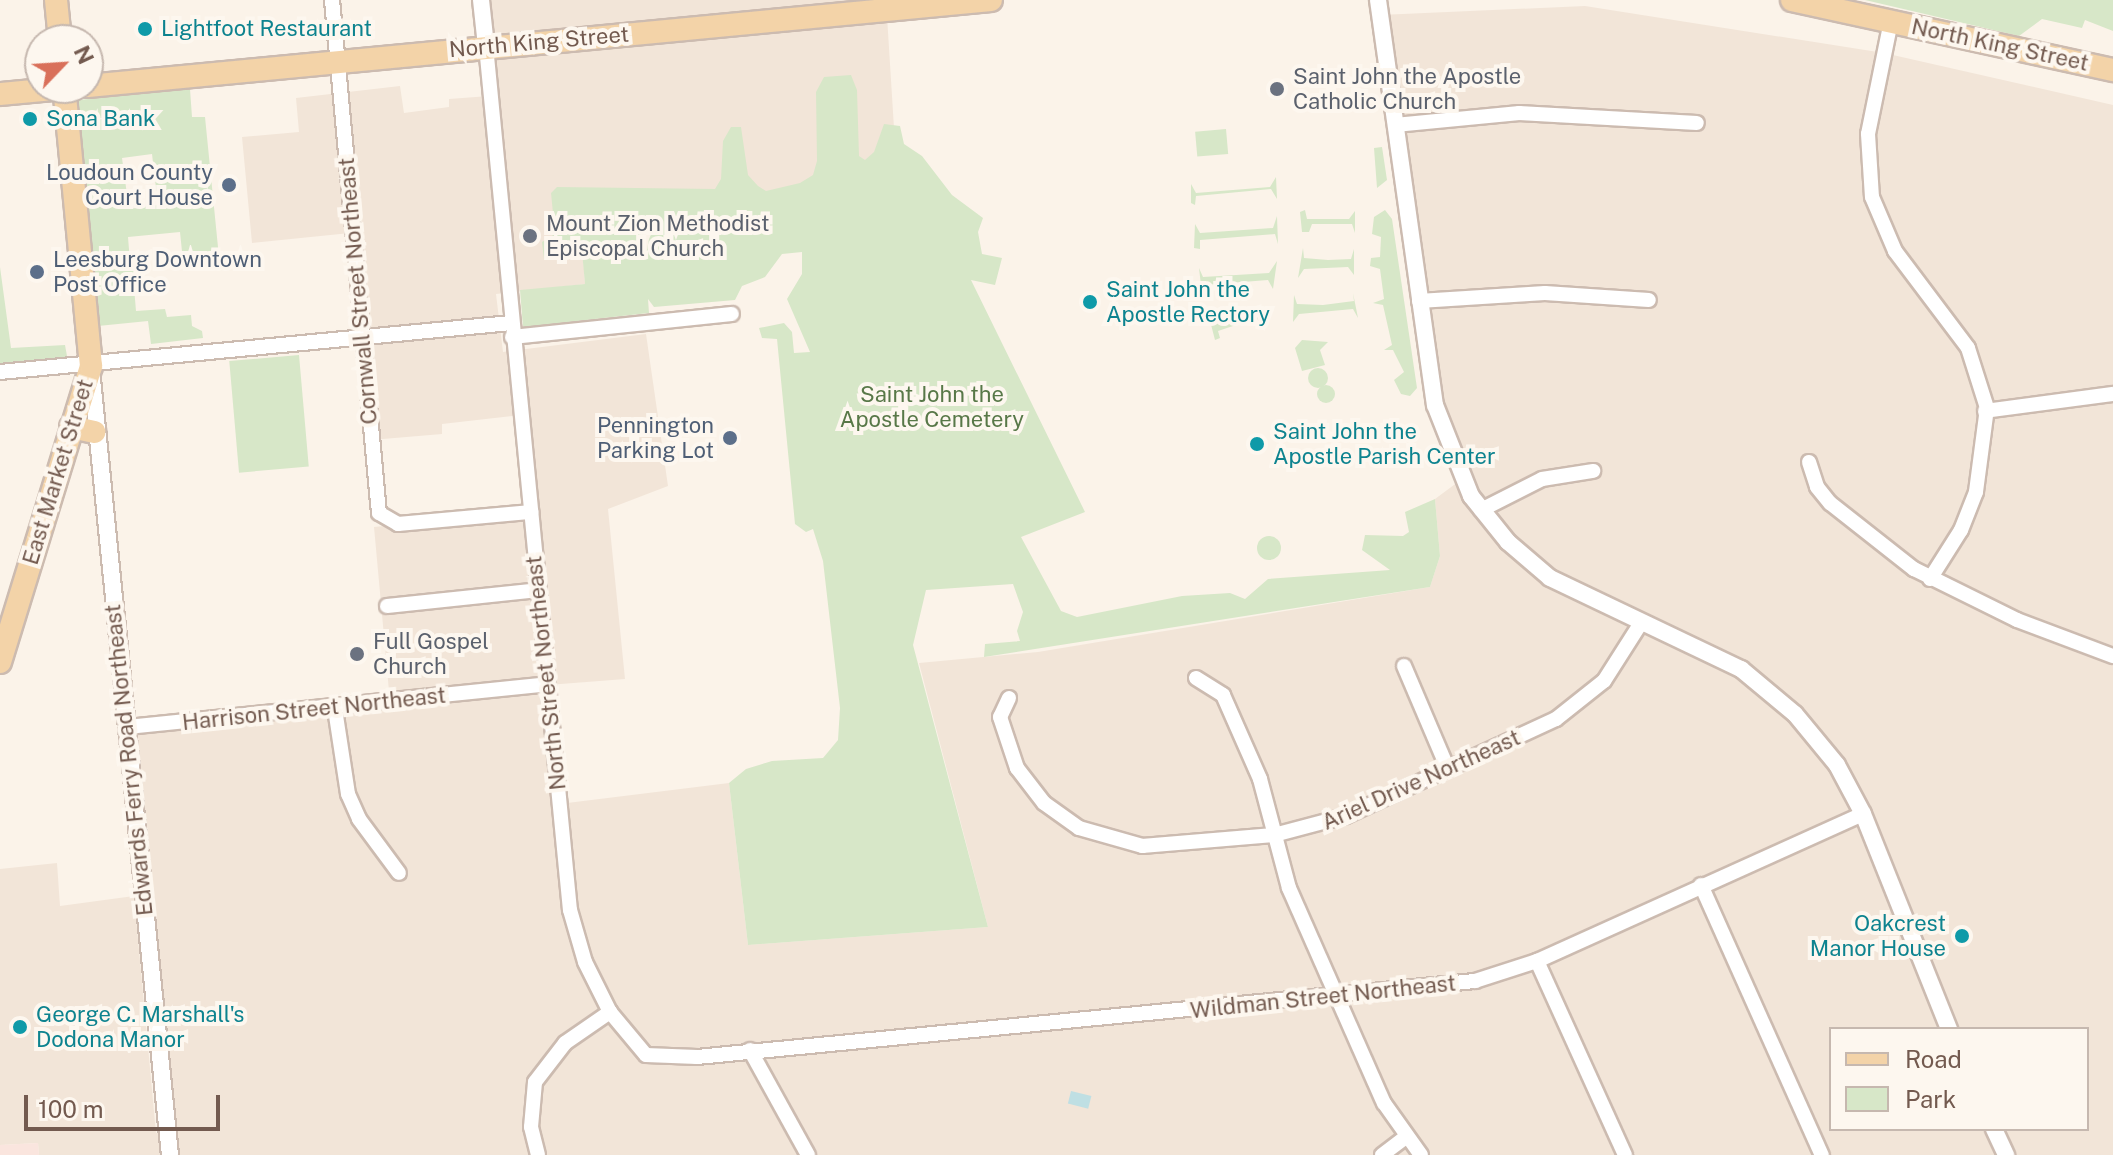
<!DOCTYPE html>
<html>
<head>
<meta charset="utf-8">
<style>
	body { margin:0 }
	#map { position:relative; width:2113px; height:1155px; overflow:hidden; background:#fbf3e9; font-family:"Public Sans",sans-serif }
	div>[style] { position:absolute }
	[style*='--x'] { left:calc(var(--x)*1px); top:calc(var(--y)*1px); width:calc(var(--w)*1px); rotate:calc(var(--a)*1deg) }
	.residential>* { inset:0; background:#f2e5d8 }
	.commercial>* { inset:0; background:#fae5de }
	.green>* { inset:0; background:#d7e7c8; transform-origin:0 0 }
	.round { border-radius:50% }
	.water>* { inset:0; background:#bfdfe3; transform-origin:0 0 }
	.roads { filter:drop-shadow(2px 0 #ccbbb0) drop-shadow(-2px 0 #ccbbb0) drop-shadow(0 2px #ccbbb0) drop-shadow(0 -2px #ccbbb0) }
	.minor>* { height:14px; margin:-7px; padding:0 7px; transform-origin:7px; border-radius:7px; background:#fff }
	.tertiary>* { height:16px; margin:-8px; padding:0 8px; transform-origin:8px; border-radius:8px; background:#fff }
	.primary>* { height:22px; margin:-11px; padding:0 11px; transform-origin:11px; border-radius:11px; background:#f3d3a8 }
	.dots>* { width:22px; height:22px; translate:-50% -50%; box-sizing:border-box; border:4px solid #fdf7ef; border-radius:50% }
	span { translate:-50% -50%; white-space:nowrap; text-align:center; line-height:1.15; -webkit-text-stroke:8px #fdf7ef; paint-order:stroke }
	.culture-label { font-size:22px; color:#0d838f }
	.left { translate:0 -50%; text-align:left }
	.right { translate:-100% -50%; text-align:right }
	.street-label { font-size:22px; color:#735a4f }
	.worship-label { font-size:22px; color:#5b616d }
	.service-label { font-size:22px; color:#4e5e75 }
	.park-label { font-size:22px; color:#587848 }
	.legend { position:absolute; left:1829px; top:1027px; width:260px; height:104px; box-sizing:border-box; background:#fdf7ef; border:2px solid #c6b8af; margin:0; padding:10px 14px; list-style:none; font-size:24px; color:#735a4f }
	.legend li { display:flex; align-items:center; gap:16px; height:40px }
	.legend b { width:40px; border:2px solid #c6b8af }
	.north { position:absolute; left:24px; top:24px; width:80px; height:80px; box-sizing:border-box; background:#fdf7ef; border:2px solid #c6b8af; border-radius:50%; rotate:65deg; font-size:22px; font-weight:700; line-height:32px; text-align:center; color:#735a4f }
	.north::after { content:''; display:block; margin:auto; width:28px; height:36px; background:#d9705a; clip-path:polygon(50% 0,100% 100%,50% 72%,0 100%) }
	.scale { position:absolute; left:24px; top:1095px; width:196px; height:36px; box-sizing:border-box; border:4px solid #735a4f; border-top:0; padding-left:10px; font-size:24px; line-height:28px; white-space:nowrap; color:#735a4f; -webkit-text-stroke:6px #fdf7ef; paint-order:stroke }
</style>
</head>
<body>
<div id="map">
	<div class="residential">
		<i style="clip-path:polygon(evenodd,481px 0,886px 0,898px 192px,581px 222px,585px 284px,496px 294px,503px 352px,646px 334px,668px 486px,608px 509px,625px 679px,548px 685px,559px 804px,729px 783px,748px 945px,988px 927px,919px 663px,1038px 652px,1430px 587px,1440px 556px,1435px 499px,1462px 479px,1445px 439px,1380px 15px,1585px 6px,1884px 53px,2113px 105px,2113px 1155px,39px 1155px,38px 1143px,0 1145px,0 869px,57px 863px,60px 906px,134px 896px,156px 1133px,168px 1133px,127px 727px,390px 702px,374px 527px,530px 512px,520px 415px,442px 424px,442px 434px,371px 440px,350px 233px,252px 243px,242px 137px,299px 132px,296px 98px,400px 86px,404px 113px,449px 107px,449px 99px,489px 96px,481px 0,1831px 1029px,2087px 1029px,2087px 1129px,1831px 1129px,1831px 1029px)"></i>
	</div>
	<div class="commercial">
		<i style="clip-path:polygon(38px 1143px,39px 1155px,0 1155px,0 1145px)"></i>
	</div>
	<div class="green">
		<i style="clip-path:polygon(1865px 0,2113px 0,2113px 31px,2085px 20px,2082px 28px,2042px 19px,2019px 36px)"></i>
		<i style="clip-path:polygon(evenodd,851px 75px,857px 90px,859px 156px,865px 160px,874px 152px,884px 124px,900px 126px,904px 144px,922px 156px,952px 195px,983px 218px,978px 232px,982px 254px,1002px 258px,995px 285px,971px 280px,1085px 512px,1021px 537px,1061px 611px,1077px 617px,1182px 596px,1230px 593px,1245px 599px,1268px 579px,1390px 570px,1362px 550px,1365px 535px,1403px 536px,1409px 532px,1405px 512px,1435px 499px,1440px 556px,1430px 587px,984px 657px,985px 644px,1020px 641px,1017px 631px,1023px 612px,1013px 584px,926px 590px,913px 645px,988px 927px,748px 945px,729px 783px,746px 769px,772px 761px,823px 758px,838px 740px,840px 708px,823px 561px,813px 529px,806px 532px,795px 524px,777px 339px,762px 338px,759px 328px,784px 323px,792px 332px,794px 353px,810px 352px,787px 299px,802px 274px,802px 252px,782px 254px,765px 277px,742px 286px,735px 300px,654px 307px,648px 299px,649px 313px,523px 327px,520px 290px,585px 284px,581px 240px,569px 256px,544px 259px,542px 242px,555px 234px,551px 193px,557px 187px,715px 189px,721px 179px,723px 141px,731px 127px,741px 127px,748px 175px,758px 186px,766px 191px,800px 183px,813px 175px,817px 161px,816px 92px,824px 77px,851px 75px,659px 217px,649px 239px,645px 260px,642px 218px,659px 217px)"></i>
		<i style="clip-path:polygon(evenodd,190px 89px,192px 117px,205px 117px,219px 257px,183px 261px,180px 232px,128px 237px,130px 262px,143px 261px,138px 277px,145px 277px,146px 285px,134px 287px,136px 311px,165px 309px,167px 317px,191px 315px,192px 326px,202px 331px,203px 338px,151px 344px,148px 321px,98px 326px,78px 100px,190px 89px,152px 154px,158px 205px,129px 209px,122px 158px,152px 154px)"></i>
		<i style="left:1226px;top:129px;width:25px;height:31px;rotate:85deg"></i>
		<i style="clip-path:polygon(1382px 147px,1387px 180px,1377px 188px,1374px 148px)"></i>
		<i style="clip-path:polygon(1276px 177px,1277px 199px,1271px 189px,1196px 196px,1195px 205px,1191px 203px,1191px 184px,1196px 193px,1270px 187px)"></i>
		<i style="clip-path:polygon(1305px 210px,1307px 219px,1349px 219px,1355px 211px,1355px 233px,1352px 224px,1312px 224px,1309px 232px,1302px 232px,1300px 212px)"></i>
		<i style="clip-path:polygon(1385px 210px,1392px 219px,1417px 388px,1410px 396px,1401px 394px,1394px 380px,1404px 372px,1393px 350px,1384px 350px,1392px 345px,1383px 305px,1373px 303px,1384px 299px,1380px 269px,1370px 266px,1371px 258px,1380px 257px,1381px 237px,1372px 234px,1374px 217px)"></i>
		<i style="clip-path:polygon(1277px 216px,1278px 244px,1275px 234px,1200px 240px,1200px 249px,1194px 248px,1195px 224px,1200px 233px,1273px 228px)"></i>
		<i style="clip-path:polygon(1303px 248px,1304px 258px,1328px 260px,1351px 259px,1354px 249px,1354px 275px,1348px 267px,1304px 269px,1298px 278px)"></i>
		<i style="clip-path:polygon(1277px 261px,1273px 289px,1268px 280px,1204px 285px,1202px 294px,1199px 268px,1203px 277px,1269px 273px)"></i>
		<i style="clip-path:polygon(0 267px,11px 348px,65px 345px,67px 356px,62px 360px,0 367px)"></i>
		<i style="clip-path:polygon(1353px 293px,1358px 318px,1353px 309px,1299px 314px,1293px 322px,1294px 295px,1297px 304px,1323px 305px,1354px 301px)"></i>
		<i style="clip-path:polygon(1268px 307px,1261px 326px,1257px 318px,1218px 331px,1220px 338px,1215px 340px,1208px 313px,1213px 321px,1251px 318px,1251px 309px)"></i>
		<i style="clip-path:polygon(1302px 340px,1328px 342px,1320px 350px,1325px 365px,1302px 371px,1295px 348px)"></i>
		<i style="left:299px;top:355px;width:112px;height:70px;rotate:85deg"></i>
		<i class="round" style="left:1308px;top:368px;width:20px;height:20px"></i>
		<i class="round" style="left:1317px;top:385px;width:18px;height:18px"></i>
		<i class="round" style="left:1257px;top:536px;width:24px;height:24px"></i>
	</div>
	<div class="water">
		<i style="left:1071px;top:1091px;width:21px;height:13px;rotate:14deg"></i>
	</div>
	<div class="roads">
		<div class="minor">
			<i style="--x:332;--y:0;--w:515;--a:84.77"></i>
			<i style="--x:379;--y:513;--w:22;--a:30"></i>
			<i style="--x:398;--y:524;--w:134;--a:-5.2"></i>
			<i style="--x:1891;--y:21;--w:115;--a:101.5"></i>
			<i style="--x:1868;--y:134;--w:63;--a:86.4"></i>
			<i style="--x:1872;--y:197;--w:59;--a:66.9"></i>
			<i style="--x:1895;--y:251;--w:121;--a:53"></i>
			<i style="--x:1968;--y:348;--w:63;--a:72.4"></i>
			<i style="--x:1987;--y:408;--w:85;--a:97.5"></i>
			<i style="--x:1976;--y:492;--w:41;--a:111.5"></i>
			<i style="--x:1961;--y:530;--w:58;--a:122.3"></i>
			<i style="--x:486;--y:46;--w:868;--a:84.45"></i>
			<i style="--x:570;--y:910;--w:54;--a:73.9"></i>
			<i style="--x:585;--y:962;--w:56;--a:63.4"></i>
			<i style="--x:610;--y:1012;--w:56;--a:50.1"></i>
			<i style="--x:646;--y:1055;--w:51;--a:2.2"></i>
			<i style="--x:697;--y:1057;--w:782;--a:-5.58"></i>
			<i style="--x:1475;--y:981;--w:65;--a:-17.9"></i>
			<i style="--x:1537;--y:961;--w:358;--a:-24.3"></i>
			<i style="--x:1395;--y:125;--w:125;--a:-5.5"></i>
			<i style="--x:1519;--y:113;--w:178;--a:3.2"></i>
			<i style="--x:1419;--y:301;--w:126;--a:-3.6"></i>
			<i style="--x:1545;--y:293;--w:104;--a:3.9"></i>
			<i style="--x:512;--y:337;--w:221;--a:-6"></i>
			<i style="--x:0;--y:372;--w:513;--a:-5.48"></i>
			<i style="--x:1985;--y:411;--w:129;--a:-7.6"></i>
			<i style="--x:1809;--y:462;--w:26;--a:72"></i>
			<i style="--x:1817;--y:487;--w:21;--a:51"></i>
			<i style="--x:1830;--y:503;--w:107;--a:38.2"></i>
			<i style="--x:1914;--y:569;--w:115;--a:26.3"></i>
			<i style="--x:2017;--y:620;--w:103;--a:20.6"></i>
			<i style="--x:1481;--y:510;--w:68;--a:-26.9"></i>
			<i style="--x:1542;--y:479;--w:52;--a:-8.9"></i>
			<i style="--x:387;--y:606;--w:152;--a:-6"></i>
			<i style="--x:1404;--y:666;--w:112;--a:66.9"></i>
			<i style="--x:1196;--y:678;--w:32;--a:32"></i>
			<i style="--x:1223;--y:695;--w:92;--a:66.2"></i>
			<i style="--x:1260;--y:779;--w:113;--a:75.1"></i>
			<i style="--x:1289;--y:888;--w:235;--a:66.2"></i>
			<i style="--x:1384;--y:1103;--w:64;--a:54.6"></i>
			<i style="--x:1009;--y:698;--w:21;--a:115"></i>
			<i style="--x:1000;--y:717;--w:54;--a:71.6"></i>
			<i style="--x:1017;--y:768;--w:44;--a:52.4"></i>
			<i style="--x:1044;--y:803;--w:43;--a:35.5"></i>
			<i style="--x:1079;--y:828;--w:66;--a:15.9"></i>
			<i style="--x:1142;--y:846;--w:132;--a:-4.8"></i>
			<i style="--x:1274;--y:835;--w:74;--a:-14.8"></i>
			<i style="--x:1346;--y:816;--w:231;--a:-24.8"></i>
			<i style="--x:1556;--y:719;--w:61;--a:-38.4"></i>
			<i style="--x:1604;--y:681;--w:69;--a:-57.5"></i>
			<i style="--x:335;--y:709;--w:86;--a:81.3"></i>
			<i style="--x:348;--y:794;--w:27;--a:66"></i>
			<i style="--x:359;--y:819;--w:67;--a:53.5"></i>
			<i style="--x:127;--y:727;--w:423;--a:-5.8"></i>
			<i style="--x:1701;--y:885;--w:296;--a:65.9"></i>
			<i style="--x:1537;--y:961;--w:213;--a:65.6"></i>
			<i style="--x:750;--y:1050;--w:120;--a:61.1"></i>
			<i style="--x:538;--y:1155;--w:29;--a:-104"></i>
			<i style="--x:531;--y:1127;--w:45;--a:-84.9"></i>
			<i style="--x:535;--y:1082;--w:49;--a:-52.4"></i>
			<i style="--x:565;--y:1043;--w:55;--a:-34.6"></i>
			<i style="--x:1382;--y:1155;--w:30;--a:-37"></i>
		</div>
		<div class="tertiary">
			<i style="--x:481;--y:0;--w:46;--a:83.8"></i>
			<i style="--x:1378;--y:0;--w:409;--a:82"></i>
			<i style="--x:1435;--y:405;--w:98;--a:68.4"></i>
			<i style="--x:1471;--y:496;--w:59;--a:51.2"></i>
			<i style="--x:1508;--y:542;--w:55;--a:40.6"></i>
			<i style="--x:1550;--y:578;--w:212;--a:25.5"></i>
			<i style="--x:1741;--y:669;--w:70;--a:39.8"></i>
			<i style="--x:1795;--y:714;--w:66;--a:50.5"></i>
			<i style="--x:1837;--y:765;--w:55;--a:62"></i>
			<i style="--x:1863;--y:814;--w:232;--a:68.2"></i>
			<i style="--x:92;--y:379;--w:780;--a:84.26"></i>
			<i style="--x:1994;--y:1129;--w:29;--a:65"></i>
		</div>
		<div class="primary">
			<i style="--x:56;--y:0;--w:40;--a:84.3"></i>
			<i style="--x:1792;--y:0;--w:329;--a:12.3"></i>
			<i style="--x:88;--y:86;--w:907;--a:-5.44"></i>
			<i style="--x:0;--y:94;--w:64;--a:-5.4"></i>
			<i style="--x:71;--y:427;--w:24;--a:12"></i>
			<i style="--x:0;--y:662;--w:310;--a:-72.9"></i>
			<i style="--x:91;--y:366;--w:279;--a:-95.5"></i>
		</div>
	</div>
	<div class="dots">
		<i style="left:145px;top:29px;background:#0f9aa8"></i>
		<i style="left:1277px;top:89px;background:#6b7280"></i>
		<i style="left:30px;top:119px;background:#0f9aa8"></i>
		<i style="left:229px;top:185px;background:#5c6f8a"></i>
		<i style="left:530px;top:236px;background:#6b7280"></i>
		<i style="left:37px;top:272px;background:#5c6f8a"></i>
		<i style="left:1090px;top:302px;background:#0f9aa8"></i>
		<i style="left:730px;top:438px;background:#5c6f8a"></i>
		<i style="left:1257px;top:444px;background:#0f9aa8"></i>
		<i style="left:357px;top:654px;background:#6b7280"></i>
		<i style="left:1962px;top:936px;background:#0f9aa8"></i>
		<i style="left:20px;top:1027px;background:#0f9aa8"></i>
	</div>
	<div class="culture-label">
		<span class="left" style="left:161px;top:29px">Lightfoot Restaurant</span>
		<span class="left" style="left:46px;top:119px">Sona Bank</span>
		<span class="left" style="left:1106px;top:302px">Saint John the<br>Apostle Rectory</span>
		<span class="left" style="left:1273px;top:444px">Saint John the<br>Apostle Parish Center</span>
		<span class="right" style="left:1946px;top:936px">Oakcrest<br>Manor House</span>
		<span class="left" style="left:36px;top:1027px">George C. Marshall's<br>Dodona Manor</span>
	</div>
	<div class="street-label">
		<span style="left:539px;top:42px;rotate:-5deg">North King Street</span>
		<span style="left:2000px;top:45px;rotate:12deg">North King Street</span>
		<span style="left:358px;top:291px;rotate:-95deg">Cornwall Street Northeast</span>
		<span style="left:58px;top:472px;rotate:-73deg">East Market Street</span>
		<span style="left:546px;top:673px;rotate:-96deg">North Street Northeast</span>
		<span style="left:314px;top:709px;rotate:-6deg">Harrison Street Northeast</span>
		<span style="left:129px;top:760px;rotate:-96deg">Edwards Ferry Road Northeast</span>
		<span style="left:1421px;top:780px;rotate:-24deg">Ariel Drive Northeast</span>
		<span style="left:1323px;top:997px;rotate:-6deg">Wildman Street Northeast</span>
	</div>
	<div class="worship-label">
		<span class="left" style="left:1293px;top:89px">Saint John the Apostle<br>Catholic Church</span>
		<span class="left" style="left:546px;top:236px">Mount Zion Methodist<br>Episcopal Church</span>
		<span class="left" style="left:373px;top:654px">Full Gospel<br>Church</span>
	</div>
	<div class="service-label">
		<span class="right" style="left:213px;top:185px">Loudoun County<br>Court House</span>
		<span class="left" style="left:53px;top:272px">Leesburg Downtown<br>Post Office</span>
		<span class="right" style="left:714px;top:438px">Pennington<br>Parking Lot</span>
	</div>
	<div class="park-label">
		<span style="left:932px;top:407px">Saint John the<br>Apostle Cemetery</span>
	</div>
	<ul class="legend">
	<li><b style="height:10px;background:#f3d3a8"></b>Road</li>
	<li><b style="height:22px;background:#d7e7c8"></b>Park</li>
	</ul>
	<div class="north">N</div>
	<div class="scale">100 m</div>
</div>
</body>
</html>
